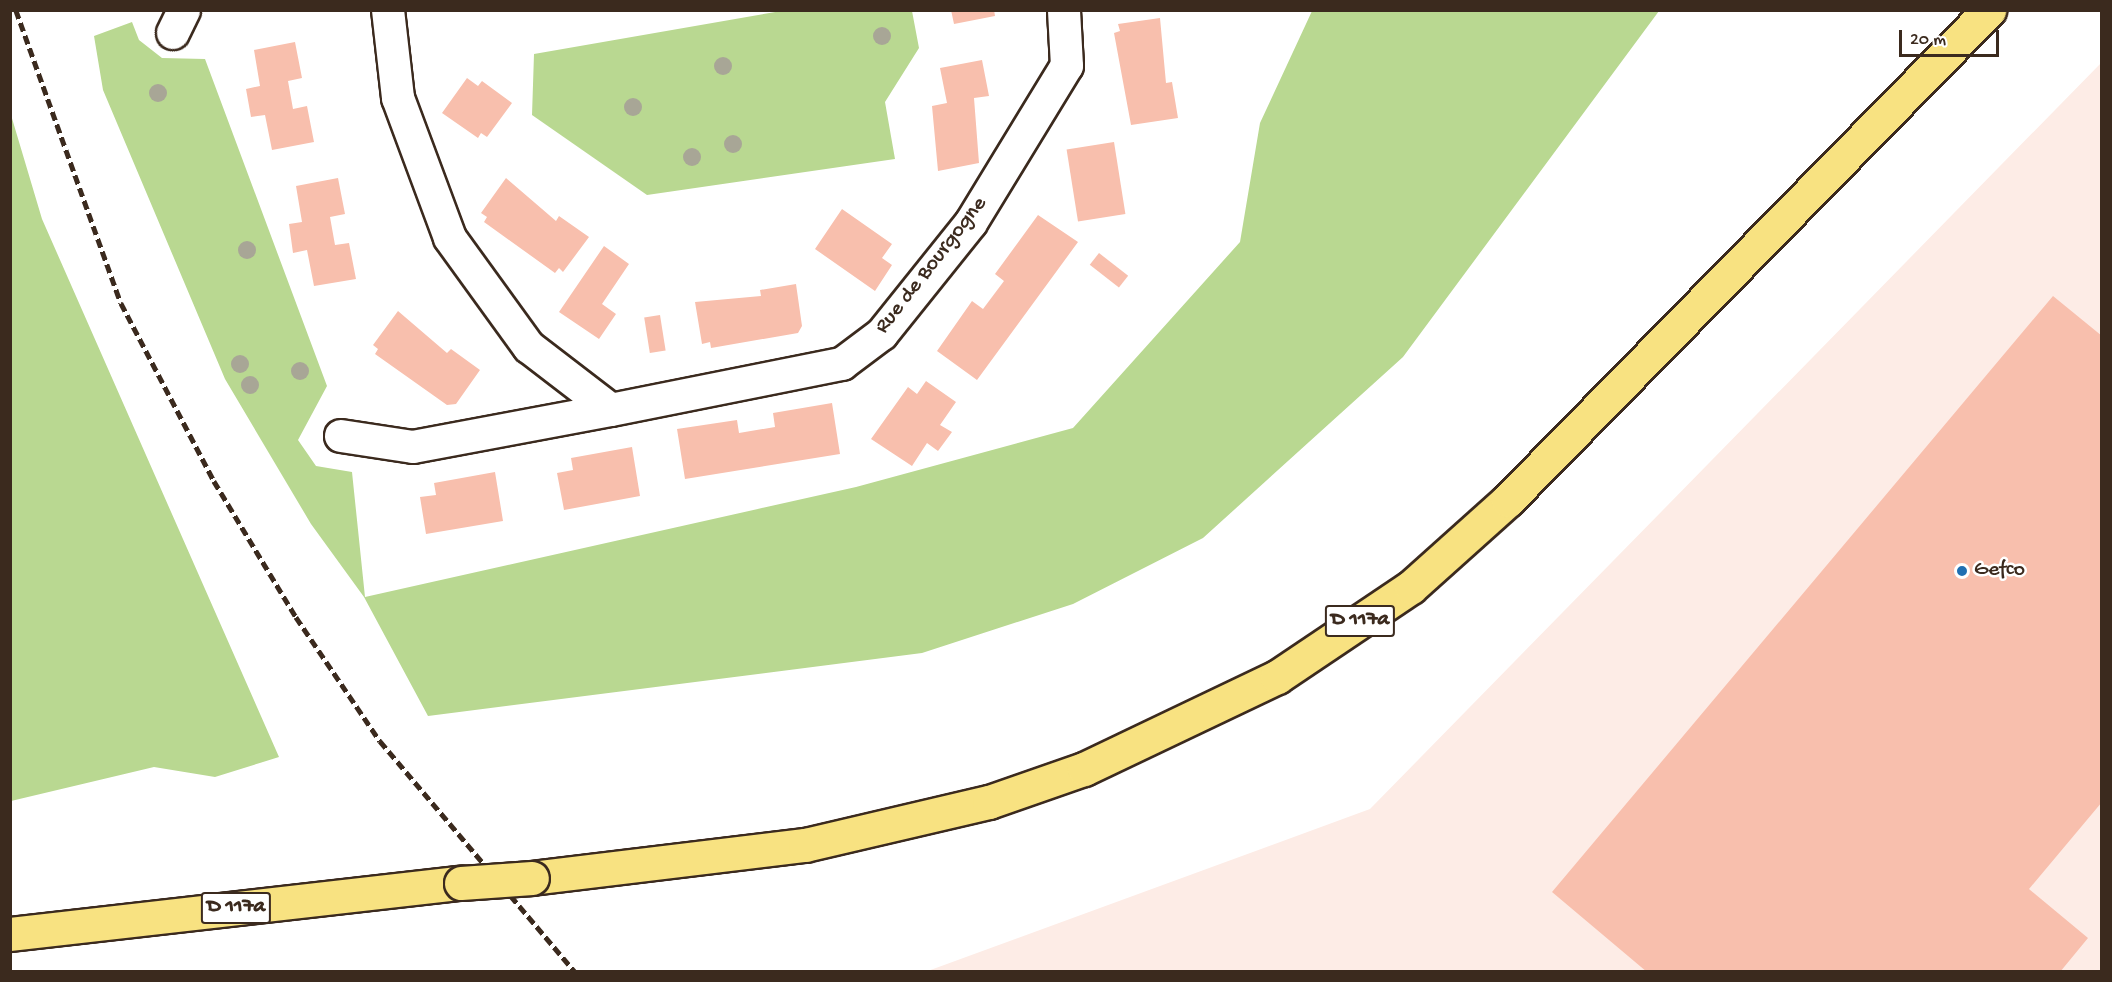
<!DOCTYPE html>
<html>
<head>
<meta charset="utf-8">
<style>
	body { margin:0 }
	#map { position:relative; width:2112px; height:982px; overflow:hidden; background:#fff; font-family:"Gochi Hand",sans-serif }
	div>[style] { position:absolute }
	[style*='--x'] { left:calc(var(--x)*1px); top:calc(var(--y)*1px); width:calc(var(--w)*1px); rotate:calc(var(--a)*1deg) }
	.built>* { inset:0; background:#fdece6 }
	.green>* { inset:0; background:#b9d891 }
	.building>* { inset:0; background:#f8bfad; transform-origin:0 0 }
	.roads { filter:drop-shadow(2px 0 #3b2a1e) drop-shadow(-2px 0 #3b2a1e) drop-shadow(0 2px #3b2a1e) drop-shadow(0 -2px #3b2a1e) }
	.street>* { height:32px; margin:-16px; padding:0 16px; transform-origin:16px; border-radius:16px; background:#fff }
	.primary>* { height:33px; margin:-16.5px; padding:0 16.5px; transform-origin:16.5px; border-radius:16.5px; background:#f8e281 }
	.rail>* { height:4.5px; margin-top:-2.25px; transform-origin:0; background:repeating-linear-gradient(90deg,#3b2a1e 0 9px,transparent 0 13.5px) }
	.bridges { filter:drop-shadow(2px 0 #3b2a1e) drop-shadow(-2px 0 #3b2a1e) drop-shadow(0 2px #3b2a1e) drop-shadow(0 -2px #3b2a1e) }
	.primary-bridge>* { height:33px; margin:-16.5px; padding:0 16.5px; transform-origin:16.5px; border-radius:16.5px; background:#f8e281 }
	.trees>* { width:18px; height:18px; margin:-9px; border-radius:50%; background:#a8a696 }
	.dots>* { width:16px; height:16px; translate:-50% -50%; box-sizing:border-box; border:3px solid #fff; border-radius:50% }
	span { translate:-50% -50%; white-space:nowrap; text-align:center; line-height:1.15; -webkit-text-stroke:5px #fff; paint-order:stroke }
	.shield-label span { padding:2px 4px; background:#fff; border:2px solid; border-radius:4px; -webkit-text-stroke-width:0 }
	.shield-label { font-size:21px; color:#3b2a1e; font-weight:700 }
	.street-label { font-size:22px; color:#3b2a1e }
	.poi-label { font-size:22px; color:#3b2a1e }
	.left { translate:0 -50%; text-align:left }
	.frame { position:absolute; inset:0; border:12px solid #3b2a1e; pointer-events:none }
	.scale { position:absolute; left:1899px; top:30px; width:100px; height:27px; box-sizing:border-box; border:3px solid #3b2a1e; border-top:0; padding-left:8px; font-size:18px; line-height:21px; white-space:nowrap; color:#3b2a1e; -webkit-text-stroke:4px #fff; paint-order:stroke }
</style>
</head>
<body>
<div id="map">
	<div class="built">
		<i style="clip-path:polygon(2101px 63px,2101px 971px,925px 972px,1370px 809px)"></i>
	</div>
	<div class="green">
		<i style="clip-path:polygon(787px 10px,912px 11px,919px 48px,885px 102px,895px 159px,647px 195px,532px 115px,534px 54px)"></i>
		<i style="clip-path:polygon(1312px 11px,1659px 11px,1403px 357px,1203px 538px,1073px 604px,922px 653px,428px 716px,364px 597px,311px 524px,225px 379px,103px 90px,94px 36px,132px 22px,139px 40px,162px 58px,205px 59px,327px 386px,298px 440px,316px 466px,352px 472px,365px 597px,856px 487px,1073px 428px,1240px 242px,1260px 123px)"></i>
		<i style="clip-path:polygon(11px 115px,42px 219px,279px 757px,215px 777px,154px 767px,11px 801px)"></i>
	</div>
	<div class="building">
		<i style="clip-path:polygon(951px 10px,994px 10px,995px 16px,954px 24px)"></i>
		<i style="clip-path:polygon(1160px 18px,1166px 83px,1172px 82px,1178px 118px,1131px 125px,1114px 33px,1120px 31px,1118px 24px)"></i>
		<i style="clip-path:polygon(295px 42px,302px 78px,288px 81px,293px 109px,307px 106px,314px 142px,272px 150px,265px 115px,251px 117px,246px 89px,260px 86px,254px 50px)"></i>
		<i style="clip-path:polygon(982px 60px,989px 96px,974px 98px,979px 163px,938px 171px,932px 106px,947px 103px,940px 68px)"></i>
		<i style="clip-path:polygon(467px 78px,478px 86px,482px 81px,512px 103px,487px 137px,481px 133px,478px 138px,442px 113px)"></i>
		<i style="left:1114px;top:142px;width:73px;height:48px;rotate:81deg"></i>
		<i style="clip-path:polygon(338px 178px,345px 214px,330px 217px,335px 245px,349px 243px,356px 279px,314px 286px,307px 250px,293px 253px,289px 224px,302px 222px,296px 186px)"></i>
		<i style="clip-path:polygon(506px 178px,556px 221px,559px 216px,589px 237px,563px 272px,559px 268px,555px 273px,484px 222px,487px 217px,481px 213px)"></i>
		<i style="clip-path:polygon(842px 209px,892px 244px,882px 258px,892px 265px,875px 291px,815px 249px)"></i>
		<i style="clip-path:polygon(1038px 215px,1078px 242px,977px 380px,937px 351px,972px 301px,983px 309px,1004px 281px,995px 274px)"></i>
		<i style="clip-path:polygon(604px 246px,629px 264px,602px 304px,616px 314px,599px 339px,559px 312px)"></i>
		<i style="left:1099px;top:253px;width:37px;height:15px;rotate:38deg"></i>
		<i style="clip-path:polygon(796px 284px,802px 326px,798px 333px,711px 348px,710px 342px,702px 344px,695px 302px,761px 296px,760px 290px)"></i>
		<i style="clip-path:polygon(2053px 296px,2102px 336px,2102px 802px,2029px 889px,2088px 938px,2060px 972px,1647px 972px,1552px 892px)"></i>
		<i style="clip-path:polygon(398px 311px,447px 353px,451px 349px,480px 370px,456px 404px,447px 405px,375px 354px,378px 349px,373px 345px)"></i>
		<i style="left:660px;top:315px;width:36px;height:16px;rotate:81deg"></i>
		<i style="clip-path:polygon(926px 381px,956px 402px,940px 425px,952px 432px,938px 451px,927px 443px,912px 466px,871px 439px,908px 387px,917px 394px)"></i>
		<i style="clip-path:polygon(832px 403px,840px 454px,685px 479px,677px 429px,737px 420px,739px 433px,775px 427px,773px 413px)"></i>
		<i style="clip-path:polygon(632px 447px,640px 496px,564px 510px,557px 473px,573px 470px,571px 458px)"></i>
		<i style="clip-path:polygon(495px 472px,503px 521px,426px 534px,420px 497px,436px 495px,434px 483px)"></i>
	</div>
	<div class="roads">
		<div class="street">
			<i style="--x:388;--y:10;--w:89;--a:83.5"></i>
			<i style="--x:398;--y:98;--w:149;--a:69.6"></i>
			<i style="--x:450;--y:238;--w:135;--a:54.1"></i>
			<i style="--x:529;--y:347;--w:103;--a:37.5"></i>
			<i style="--x:611;--y:410;--w:236;--a:-11.3"></i>
			<i style="--x:842;--y:364;--w:50;--a:-36.9"></i>
			<i style="--x:882;--y:334;--w:142;--a:-51.3"></i>
			<i style="--x:971;--y:223;--w:184;--a:-58.6"></i>
			<i style="--x:1067;--y:66;--w:56;--a:-93.1"></i>
			<i style="--x:173;--y:33;--w:25;--a:-64"></i>
			<i style="--x:341;--y:436;--w:73;--a:8.7"></i>
			<i style="--x:413;--y:447;--w:201;--a:-10.6"></i>
		</div>
		<div class="primary">
			<i style="--x:532;--y:878;--w:275;--a:-6.9"></i>
			<i style="--x:805;--y:845;--w:189;--a:-13.2"></i>
			<i style="--x:989;--y:802;--w:101;--a:-19.2"></i>
			<i style="--x:1084;--y:769;--w:214;--a:-25.5"></i>
			<i style="--x:1277;--y:677;--w:161;--a:-33.9"></i>
			<i style="--x:1411;--y:587;--w:130;--a:-41.9"></i>
			<i style="--x:1508;--y:500;--w:687;--a:-45.53"></i>
			<i style="--x:10;--y:934;--w:454;--a:-6.5"></i>
		</div>
	</div>
	<div class="rail">
		<i style="--x:16;--y:10;--w:311;--a:70.3"></i>
		<i style="--x:121;--y:303;--w:201;--a:62.4"></i>
		<i style="--x:214;--y:481;--w:159;--a:58.9"></i>
		<i style="--x:296;--y:617;--w:150;--a:55.9"></i>
		<i style="--x:380;--y:741;--w:302;--a:49.8"></i>
	</div>
	<div class="bridges">
		<div class="primary-bridge">
			<i style="--x:461;--y:883;--w:71;--a:-4"></i>
		</div>
	</div>
	<div class="trees">
		<i style="left:882px;top:36px"></i>
		<i style="left:723px;top:66px"></i>
		<i style="left:158px;top:93px"></i>
		<i style="left:633px;top:107px"></i>
		<i style="left:733px;top:144px"></i>
		<i style="left:692px;top:157px"></i>
		<i style="left:247px;top:250px"></i>
		<i style="left:240px;top:364px"></i>
		<i style="left:300px;top:371px"></i>
		<i style="left:250px;top:385px"></i>
	</div>
	<div class="dots">
		<i style="left:1962px;top:571px;background:#1f6fb2"></i>
	</div>
	<div class="shield-label">
		<span style="left:1360px;top:621px">D 117a</span>
		<span style="left:236px;top:908px">D 117a</span>
	</div>
	<div class="street-label">
		<span style="left:932px;top:266px;rotate:-52deg">Rue de Bourgogne</span>
	</div>
	<div class="poi-label">
		<span class="left" style="left:1974px;top:571px">Gefco</span>
	</div>
	<div class="frame"></div>
	<div class="scale">20 m</div>
</div>
</body>
</html>
